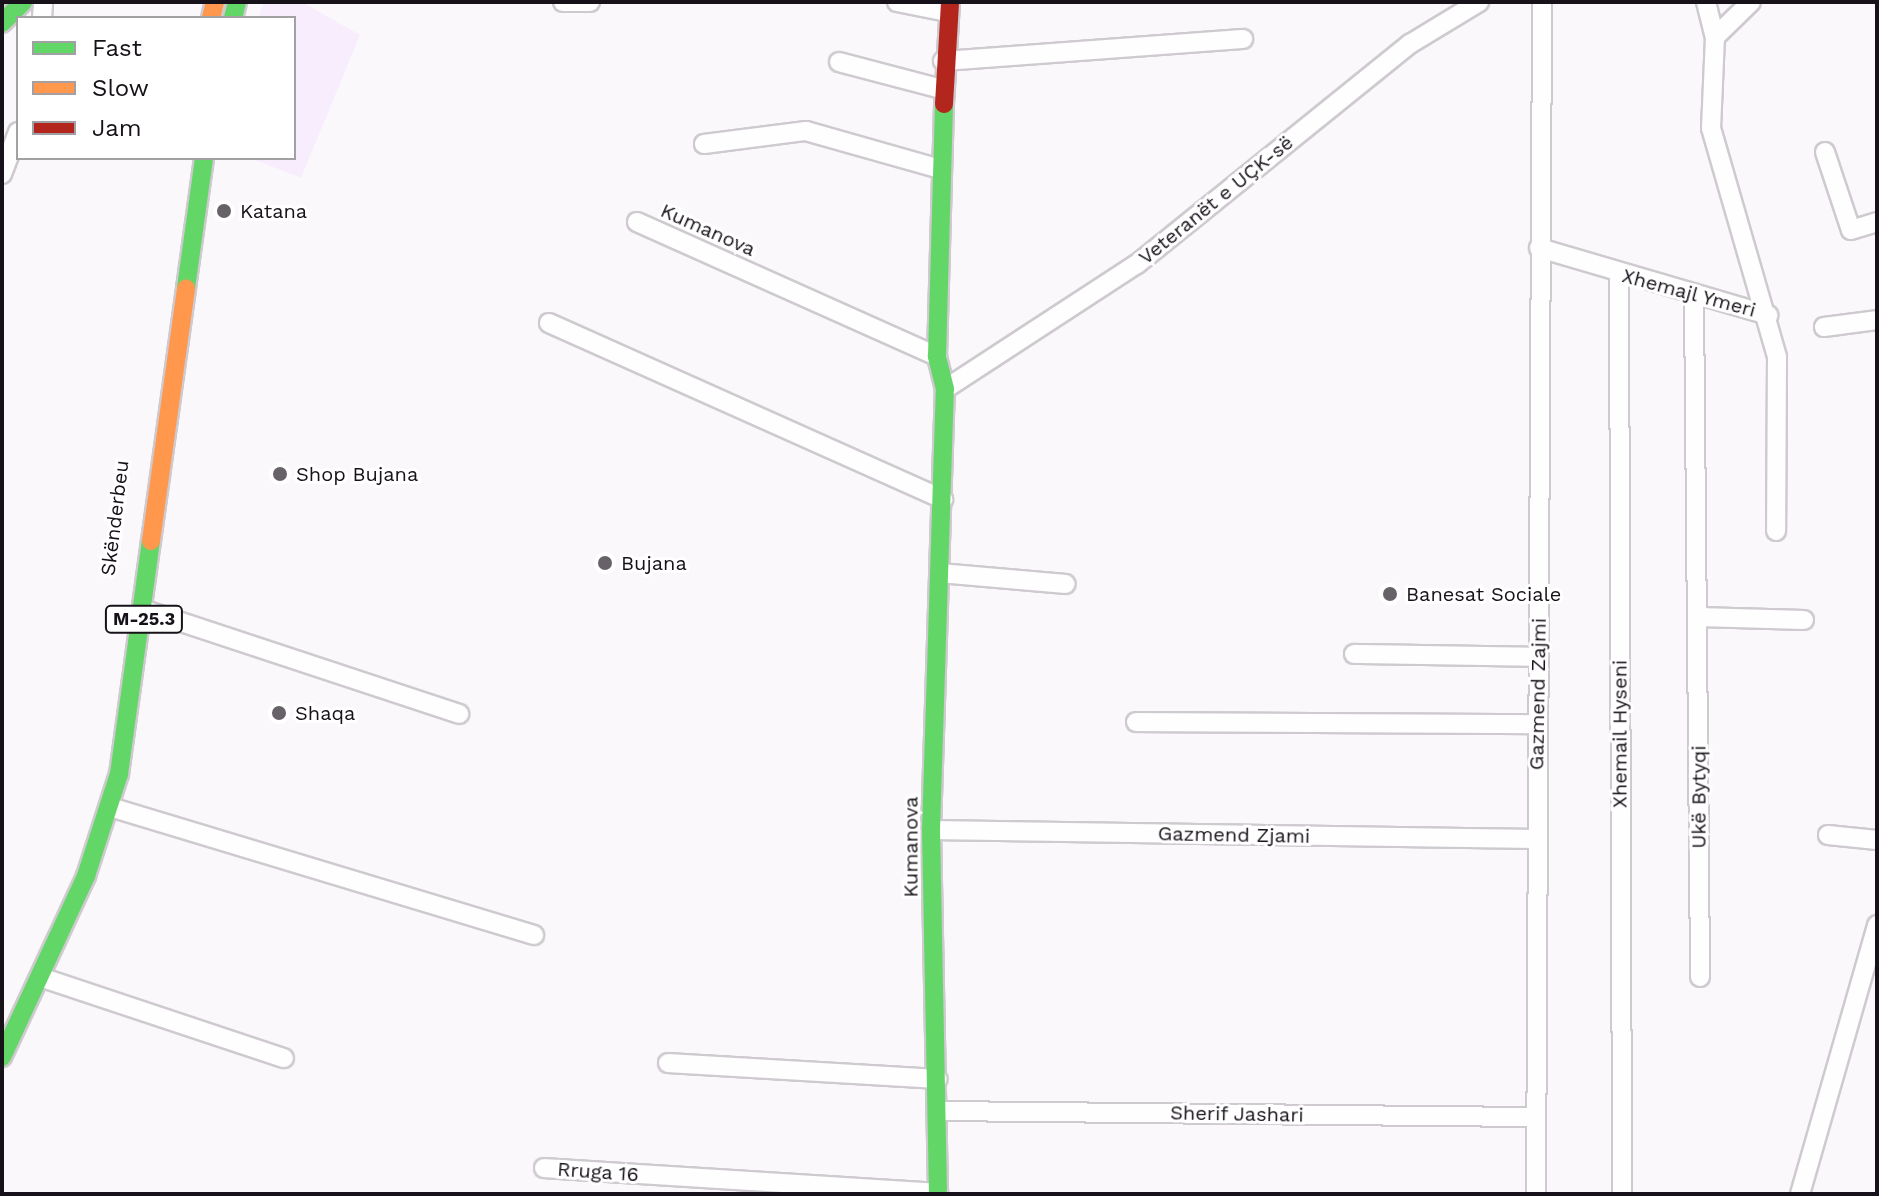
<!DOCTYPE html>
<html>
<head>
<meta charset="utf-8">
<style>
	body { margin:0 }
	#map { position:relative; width:1879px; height:1196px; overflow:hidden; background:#fbf8fc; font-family:"Work Sans",sans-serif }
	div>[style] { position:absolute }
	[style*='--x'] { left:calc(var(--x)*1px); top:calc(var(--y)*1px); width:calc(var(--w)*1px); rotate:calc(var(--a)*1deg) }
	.built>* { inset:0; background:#f8edfd }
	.roads { filter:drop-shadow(2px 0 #cecacf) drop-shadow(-2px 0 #cecacf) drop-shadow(0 2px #cecacf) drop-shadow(0 -2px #cecacf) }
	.street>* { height:18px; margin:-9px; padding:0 9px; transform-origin:9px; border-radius:9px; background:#fefeff }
	.fast>* { height:18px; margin:-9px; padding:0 9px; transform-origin:9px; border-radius:9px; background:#63d668 }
	.slow>* { height:18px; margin:-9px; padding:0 9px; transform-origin:9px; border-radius:9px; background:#ff974d }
	.jam>* { height:18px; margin:-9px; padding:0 9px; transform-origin:9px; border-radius:9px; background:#b3261e }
	.dots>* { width:22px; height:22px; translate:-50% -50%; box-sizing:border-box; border:4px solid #fff; border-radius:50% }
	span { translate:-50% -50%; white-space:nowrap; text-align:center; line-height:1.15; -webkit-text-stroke:6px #fff; paint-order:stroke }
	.shield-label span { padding:2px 6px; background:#fff; border:2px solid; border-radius:6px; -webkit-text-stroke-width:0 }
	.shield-label { font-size:18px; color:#171219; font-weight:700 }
	.street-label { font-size:20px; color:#171219 }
	.poi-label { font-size:20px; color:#171219 }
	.left { translate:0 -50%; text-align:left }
	.frame { position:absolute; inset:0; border:4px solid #171219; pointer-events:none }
	.legend { position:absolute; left:16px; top:16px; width:280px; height:144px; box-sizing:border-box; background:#fff; border:2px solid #a2a0a3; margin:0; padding:10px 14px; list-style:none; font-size:24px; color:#171219 }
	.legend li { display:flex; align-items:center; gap:16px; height:40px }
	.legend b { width:40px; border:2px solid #a2a0a3 }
</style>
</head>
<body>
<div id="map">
	<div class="built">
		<i style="clip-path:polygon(264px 2px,302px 2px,360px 35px,301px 178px,250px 158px,294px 158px,294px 18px,258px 18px)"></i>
	</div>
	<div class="roads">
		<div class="street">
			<i style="--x:563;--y:2;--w:27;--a:0"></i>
			<i style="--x:897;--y:2;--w:51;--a:11.3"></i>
			<i style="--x:1706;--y:2;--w:36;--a:76"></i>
			<i style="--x:1715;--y:37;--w:91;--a:92.5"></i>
			<i style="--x:1711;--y:128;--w:238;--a:73.9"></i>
			<i style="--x:1777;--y:357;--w:174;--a:90.3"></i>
			<i style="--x:42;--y:18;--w:16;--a:-86"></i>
			<i style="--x:1715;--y:37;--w:50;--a:-44.2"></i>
			<i style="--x:943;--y:61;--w:301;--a:-4.2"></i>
			<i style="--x:839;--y:62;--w:106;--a:14.7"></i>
			<i style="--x:704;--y:144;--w:103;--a:-7.3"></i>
			<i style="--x:806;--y:131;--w:139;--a:15.8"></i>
			<i style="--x:1825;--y:152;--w:82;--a:71.6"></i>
			<i style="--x:1851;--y:230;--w:27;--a:-17"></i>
			<i style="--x:2;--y:174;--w:45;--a:-69.1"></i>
			<i style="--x:637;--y:222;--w:329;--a:24.1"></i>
			<i style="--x:1539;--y:248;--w:239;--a:16.3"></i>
			<i style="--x:1619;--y:275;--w:919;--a:89.81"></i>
			<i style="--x:1694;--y:298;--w:679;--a:89.49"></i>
			<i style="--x:549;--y:323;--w:432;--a:24.1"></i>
			<i style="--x:1824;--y:327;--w:53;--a:-7.5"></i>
			<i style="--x:945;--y:389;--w:229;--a:-33.1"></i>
			<i style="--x:1137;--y:264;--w:351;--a:-38.9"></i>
			<i style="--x:1410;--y:44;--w:81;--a:-31.3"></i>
			<i style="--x:940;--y:573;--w:126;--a:5"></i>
			<i style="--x:145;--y:610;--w:331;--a:18.3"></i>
			<i style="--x:1699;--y:617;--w:105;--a:1.6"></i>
			<i style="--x:1354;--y:654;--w:184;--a:0.9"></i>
			<i style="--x:1136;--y:722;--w:401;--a:0.3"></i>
			<i style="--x:110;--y:807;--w:443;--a:16.8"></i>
			<i style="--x:931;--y:830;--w:606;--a:0.85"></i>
			<i style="--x:1828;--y:835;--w:49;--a:5.8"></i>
			<i style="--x:40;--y:977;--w:257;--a:18.4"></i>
			<i style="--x:668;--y:1063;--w:270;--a:3.4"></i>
			<i style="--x:938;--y:1111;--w:597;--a:0.58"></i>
			<i style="--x:544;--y:1168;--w:395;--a:3.6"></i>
			<i style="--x:1536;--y:1194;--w:1192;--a:-89.71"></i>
			<i style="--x:1800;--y:1194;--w:280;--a:-74"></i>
		</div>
		<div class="fast">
			<i style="--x:233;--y:18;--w:16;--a:-76"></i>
			<i style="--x:2;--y:23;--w:30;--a:-45"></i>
			<i style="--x:186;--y:288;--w:131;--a:-82.1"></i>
			<i style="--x:2;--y:1057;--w:200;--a:-65.1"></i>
			<i style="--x:86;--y:876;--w:107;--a:-72.1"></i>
			<i style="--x:119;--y:774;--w:235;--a:-82.2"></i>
			<i style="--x:938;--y:1194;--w:364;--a:-91.1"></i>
			<i style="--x:931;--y:830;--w:441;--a:-88.2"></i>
			<i style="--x:945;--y:389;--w:34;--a:-104"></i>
			<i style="--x:937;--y:356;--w:252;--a:-88.4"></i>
		</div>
		<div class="slow">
			<i style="--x:211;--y:18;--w:16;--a:-76"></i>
			<i style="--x:151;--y:541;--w:255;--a:-82.1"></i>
		</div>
		<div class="jam">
			<i style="--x:944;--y:104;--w:102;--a:-86.6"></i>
		</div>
	</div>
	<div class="dots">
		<i style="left:224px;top:211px;background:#676268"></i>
		<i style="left:280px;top:474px;background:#676268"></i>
		<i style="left:605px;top:563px;background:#676268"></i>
		<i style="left:1390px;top:594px;background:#676268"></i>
		<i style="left:279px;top:713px;background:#676268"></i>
	</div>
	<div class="shield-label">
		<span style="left:144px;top:619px">M-25.3</span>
	</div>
	<div class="street-label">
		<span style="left:1216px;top:200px;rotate:-39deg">Veteranët e UÇK-së</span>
		<span style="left:708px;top:230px;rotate:24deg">Kumanova</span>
		<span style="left:1689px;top:293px;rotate:15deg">Xhemajl Ymeri</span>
		<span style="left:115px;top:518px;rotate:-83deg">Skënderbeu</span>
		<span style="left:1538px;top:694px;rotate:-89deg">Gazmend Zajmi</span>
		<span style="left:1620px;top:734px;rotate:-90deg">Xhemail Hyseni</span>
		<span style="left:1699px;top:797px;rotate:-90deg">Ukë Bytyqi</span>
		<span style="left:1234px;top:835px;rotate:1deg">Gazmend Zjami</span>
		<span style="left:911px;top:847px;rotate:-90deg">Kumanova</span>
		<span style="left:1237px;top:1114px;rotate:1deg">Sherif Jashari</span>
		<span style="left:598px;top:1172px;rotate:4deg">Rruga 16</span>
	</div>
	<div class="poi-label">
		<span class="left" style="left:240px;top:211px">Katana</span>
		<span class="left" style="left:296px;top:474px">Shop Bujana</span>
		<span class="left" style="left:621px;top:563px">Bujana</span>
		<span class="left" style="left:1406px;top:594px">Banesat Sociale</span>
		<span class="left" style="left:295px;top:713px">Shaqa</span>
	</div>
	<div class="frame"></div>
	<ul class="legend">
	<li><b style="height:10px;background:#63d668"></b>Fast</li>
	<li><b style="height:10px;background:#ff974d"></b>Slow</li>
	<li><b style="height:10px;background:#b3261e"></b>Jam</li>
	</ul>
</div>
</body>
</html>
